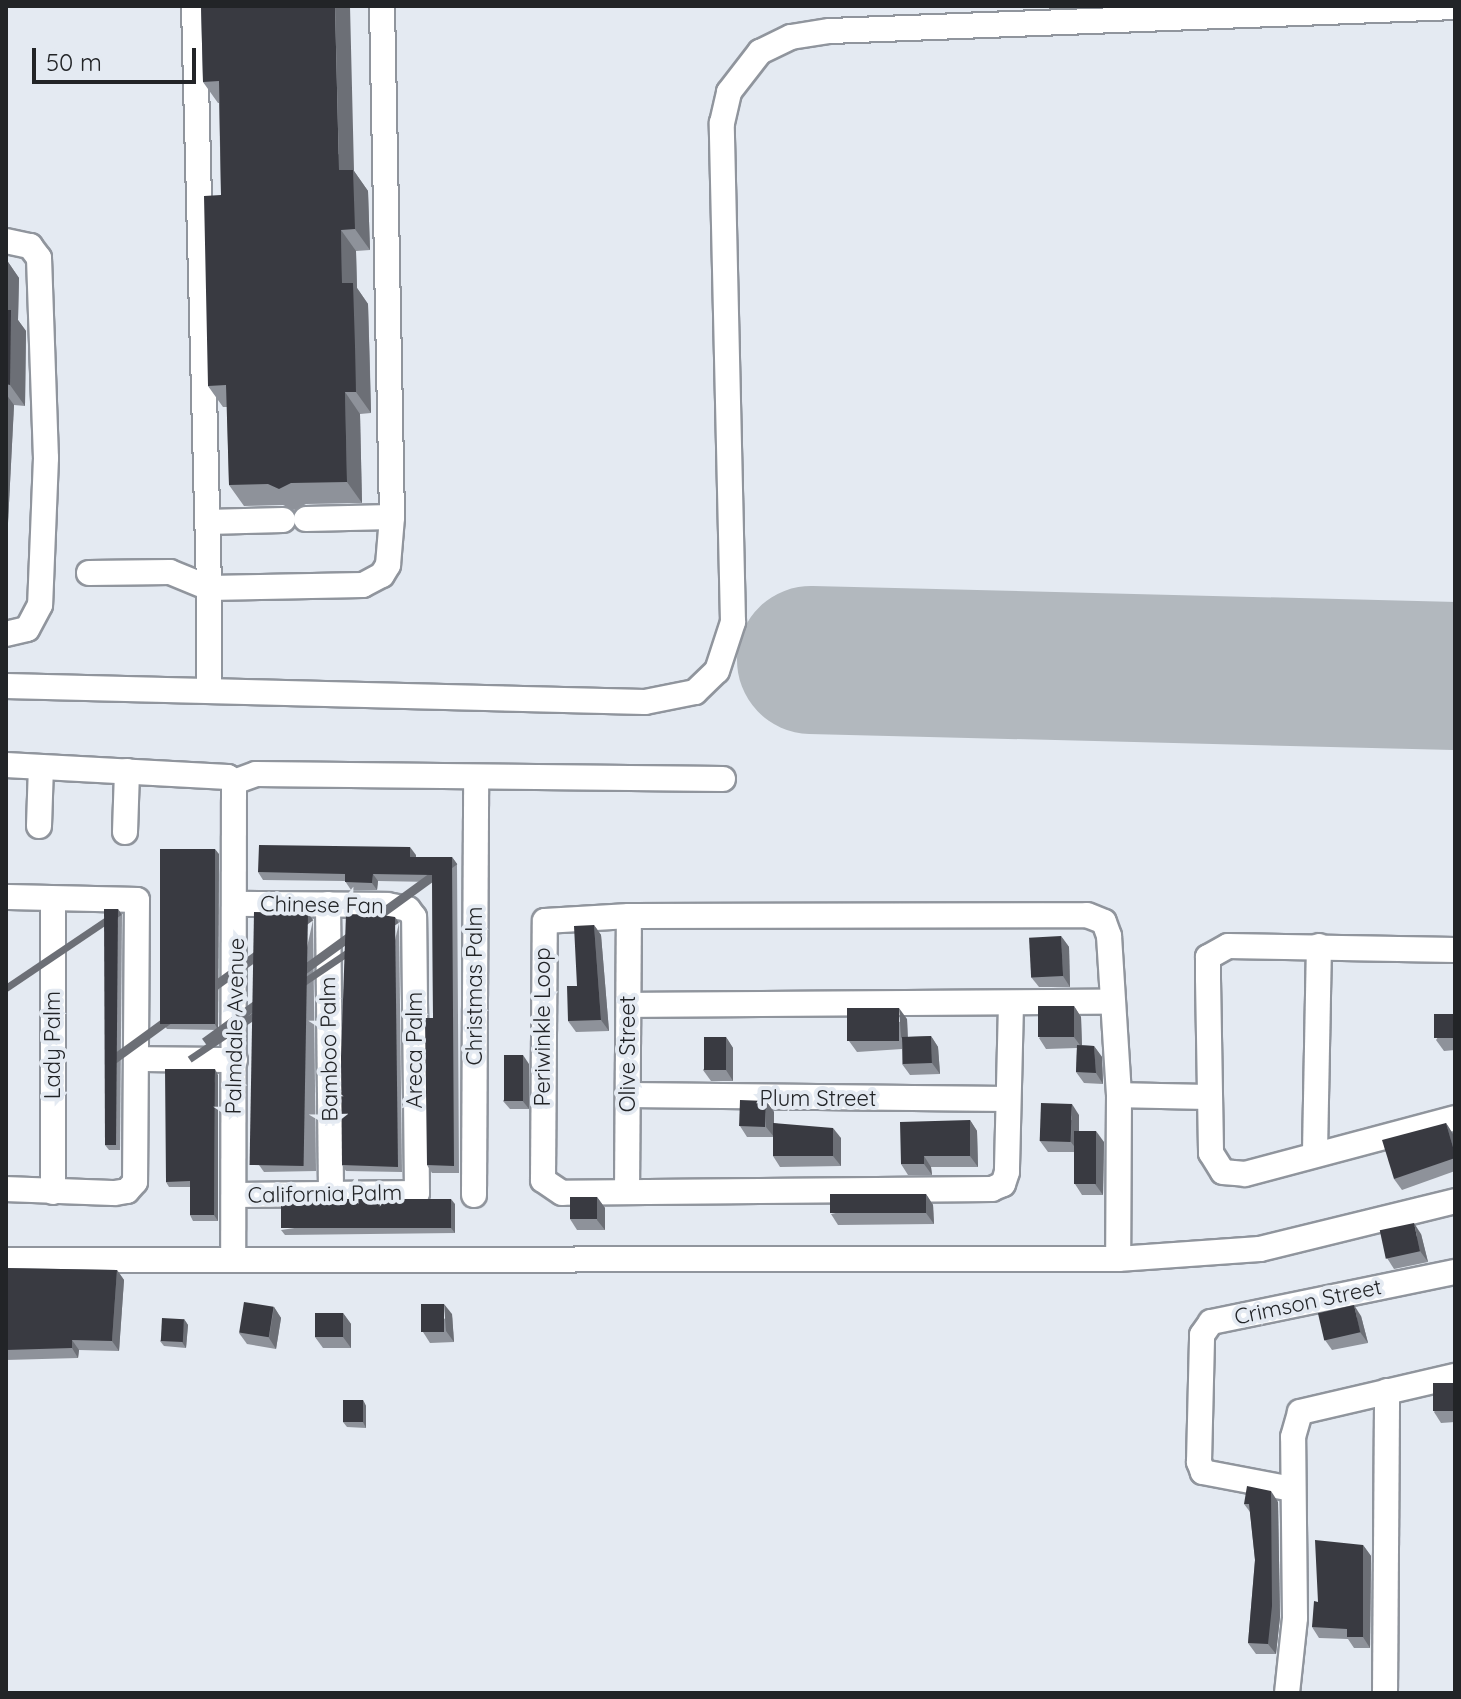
<!DOCTYPE html>
<html>
<head>
<meta charset="utf-8">
<style>
	body { margin:0 }
	#map { position:relative; width:1461px; height:1699px; overflow:hidden; background:#e4eaf2; font-family:Quicksand,sans-serif }
	div>[style] { position:absolute }
	[style*='--x'] { left:calc(var(--x)*1px); top:calc(var(--y)*1px); width:calc(var(--w)*1px); rotate:calc(var(--a)*1deg) }
	.runway>* { height:148px; margin:-74px; padding:0 74px; transform-origin:74px; border-radius:74px; background:#b2b8be }
	.roads { filter:drop-shadow(2px 0 #90959d) drop-shadow(-2px 0 #90959d) drop-shadow(0 2px #90959d) drop-shadow(0 -2px #90959d) }
	.minor>* { height:24px; margin:-12px; padding:0 12px; transform-origin:12px; border-radius:12px; background:#fff }
	.wall>* { inset:0; background:#8e929a }
	.shaded-wall>* { inset:0; background:#6c6f76; transform-origin:0 0 }
	.building>* { inset:0; background:#393a41; transform-origin:0 0 }
	span { translate:-50% -50%; white-space:nowrap; text-align:center; line-height:1.15; -webkit-text-stroke:8px #e4eaf2; paint-order:stroke }
	.street-label { font-size:22px; color:#222427 }
	.frame { position:absolute; inset:0; border:8px solid #222427; pointer-events:none }
	.scale { position:absolute; left:32px; top:48px; width:164px; height:36px; box-sizing:border-box; border:4px solid #222427; border-top:0; padding-left:10px; font-size:24px; line-height:28px; white-space:nowrap; color:#222427; -webkit-text-stroke:6px #e4eaf2; paint-order:stroke }
</style>
</head>
<body>
<div id="map">
	<div class="runway">
		<i style="--x:811;--y:660;--w:644;--a:1.42"></i>
	</div>
	<div class="roads">
		<div class="minor">
			<i style="--x:194;--y:6;--w:582;--a:88.52"></i>
			<i style="--x:209;--y:588;--w:154;--a:-1.1"></i>
			<i style="--x:363;--y:585;--w:21;--a:-28"></i>
			<i style="--x:382;--y:575;--w:12;--a:-59"></i>
			<i style="--x:388;--y:565;--w:48;--a:-85.2"></i>
			<i style="--x:392;--y:517;--w:511;--a:-91.12"></i>
			<i style="--x:6;--y:241;--w:25;--a:12"></i>
			<i style="--x:30;--y:246;--w:15;--a:53"></i>
			<i style="--x:39;--y:258;--w:200;--a:88"></i>
			<i style="--x:46;--y:458;--w:147;--a:92.3"></i>
			<i style="--x:40;--y:605;--w:27;--a:118"></i>
			<i style="--x:27;--y:629;--w:22;--a:167"></i>
			<i style="--x:306;--y:519;--w:86;--a:-1.3"></i>
			<i style="--x:207;--y:522;--w:76;--a:-1.5"></i>
			<i style="--x:89;--y:573;--w:81;--a:-0.7"></i>
			<i style="--x:170;--y:572;--w:42;--a:22.3"></i>
			<i style="--x:209;--y:588;--w:101;--a:90"></i>
			<i style="--x:6;--y:686;--w:639;--a:1.43"></i>
			<i style="--x:645;--y:702;--w:51;--a:-11.3"></i>
			<i style="--x:695;--y:692;--w:30;--a:-44"></i>
			<i style="--x:717;--y:671;--w:52;--a:-71.9"></i>
			<i style="--x:733;--y:622;--w:499;--a:-91.3"></i>
			<i style="--x:722;--y:123;--w:32;--a:-77"></i>
			<i style="--x:729;--y:92;--w:51;--a:-52.2"></i>
			<i style="--x:760;--y:52;--w:34;--a:-26"></i>
			<i style="--x:791;--y:37;--w:39;--a:-9"></i>
			<i style="--x:830;--y:31;--w:625;--a:-2.2"></i>
			<i style="--x:6;--y:765;--w:222;--a:3.1"></i>
			<i style="--x:228;--y:777;--w:8;--a:40"></i>
			<i style="--x:234;--y:782;--w:478;--a:90.1"></i>
			<i style="--x:234;--y:782;--w:23;--a:-20"></i>
			<i style="--x:256;--y:774;--w:467;--a:0.6"></i>
			<i style="--x:39;--y:826;--w:59;--a:-88.1"></i>
			<i style="--x:125;--y:832;--w:61;--a:-88.1"></i>
			<i style="--x:6;--y:897;--w:131;--a:1.3"></i>
			<i style="--x:137;--y:900;--w:282;--a:90.4"></i>
			<i style="--x:135;--y:1182;--w:12;--a:132"></i>
			<i style="--x:127;--y:1191;--w:13;--a:171"></i>
			<i style="--x:114;--y:1193;--w:108;--a:-177.9"></i>
			<i style="--x:53;--y:899;--w:293;--a:90"></i>
			<i style="--x:328;--y:904;--w:290;--a:89.4"></i>
			<i style="--x:1455;--y:950;--w:227;--a:-179"></i>
			<i style="--x:1228;--y:946;--w:23;--a:151"></i>
			<i style="--x:1208;--y:957;--w:22;--a:90"></i>
			<i style="--x:1208;--y:979;--w:174;--a:89"></i>
			<i style="--x:1211;--y:1153;--w:22;--a:58"></i>
			<i style="--x:1223;--y:1172;--w:22;--a:5"></i>
			<i style="--x:1245;--y:1174;--w:217;--a:-14.9"></i>
			<i style="--x:1011;--y:1004;--w:168;--a:91.4"></i>
			<i style="--x:1007;--y:1172;--w:13;--a:108"></i>
			<i style="--x:1003;--y:1184;--w:12;--a:156"></i>
			<i style="--x:992;--y:1189;--w:430;--a:179.5"></i>
			<i style="--x:562;--y:1193;--w:23;--a:-146"></i>
			<i style="--x:543;--y:1180;--w:259;--a:-89.6"></i>
			<i style="--x:545;--y:921;--w:84;--a:-3.4"></i>
			<i style="--x:629;--y:916;--w:458;--a:-0.1"></i>
			<i style="--x:1087;--y:915;--w:18;--a:22"></i>
			<i style="--x:1104;--y:922;--w:15;--a:70"></i>
			<i style="--x:1109;--y:936;--w:159;--a:86.4"></i>
			<i style="--x:1119;--y:1095;--w:164;--a:90.3"></i>
			<i style="--x:629;--y:1005;--w:481;--a:-0.4"></i>
			<i style="--x:136;--y:1059;--w:99;--a:0.6"></i>
			<i style="--x:628;--y:1095;--w:379;--a:0.6"></i>
			<i style="--x:1119;--y:1095;--w:89;--a:1.3"></i>
			<i style="--x:1315;--y:1152;--w:206;--a:-88.9"></i>
			<i style="--x:627;--y:1192;--w:276;--a:-89.6"></i>
			<i style="--x:234;--y:1195;--w:183;--a:-0.6"></i>
			<i style="--x:417;--y:1193;--w:276;--a:-90.6"></i>
			<i style="--x:414;--y:917;--w:10;--a:-127"></i>
			<i style="--x:408;--y:909;--w:21;--a:-169"></i>
			<i style="--x:387;--y:905;--w:150;--a:-179.6"></i>
			<i style="--x:474;--y:1195;--w:418;--a:-89.7"></i>
			<i style="--x:6;--y:1260;--w:1112;--a:-0.05"></i>
			<i style="--x:1118;--y:1259;--w:142;--a:-4"></i>
			<i style="--x:1260;--y:1249;--w:201;--a:-13.8"></i>
			<i style="--x:1292;--y:1489;--w:91;--a:-169.2"></i>
			<i style="--x:1203;--y:1472;--w:11;--a:-112"></i>
			<i style="--x:1199;--y:1462;--w:127;--a:-88.6"></i>
			<i style="--x:1202;--y:1335;--w:16;--a:-55"></i>
			<i style="--x:1211;--y:1322;--w:249;--a:-11.6"></i>
			<i style="--x:1287;--y:1693;--w:75;--a:-83.9"></i>
			<i style="--x:1295;--y:1618;--w:181;--a:-90.6"></i>
			<i style="--x:1293;--y:1437;--w:26;--a:-74"></i>
			<i style="--x:1300;--y:1412;--w:159;--a:-13.1"></i>
			<i style="--x:1385;--y:1693;--w:302;--a:-89.6"></i>
		</div>
	</div>
	<div class="wall">
		<i style="clip-path:polygon(201px 6px,354px 171px,368px 191px,370px 250px,356px 251px,357px 288px,368px 304px,370px 368px,371px 413px,360px 414px,362px 503px,306px 504px,294px 510px,283px 505px,244px 506px,229px 485px,227px 407px,223px 407px,208px 386px,221px 195px,219px 103px,218px 103px,203px 82px)"></i>
		<i style="clip-path:polygon(6px 259px,19px 278px,18px 320px,26px 331px,25px 406px,14px 405px,6px 562px)"></i>
		<i style="clip-path:polygon(219px 854px,218px 1030px,167px 1029px,163px 1024px)"></i>
		<i style="clip-path:polygon(416px 855px,416px 857px,452px 857px,457px 864px,459px 1173px,432px 1173px,427px 1165px,433px 1018px,432px 882px,378px 881px,377px 890px,351px 890px,345px 881px,263px 880px,258px 872px)"></i>
		<i style="clip-path:polygon(118px 909px,122px 915px,120px 1150px,109px 1150px,105px 1145px)"></i>
		<i style="clip-path:polygon(313px 920px,316px 1171px,264px 1172px,259px 1165px)"></i>
		<i style="clip-path:polygon(399px 923px,402px 1172px,346px 1171px,342px 1165px)"></i>
		<i style="clip-path:polygon(594px 925px,601px 935px,609px 1031px,576px 1032px,568px 1021px)"></i>
		<i style="clip-path:polygon(1061px 936px,1069px 947px,1070px 987px,1039px 987px,1031px 977px)"></i>
		<i style="clip-path:polygon(1074px 1006px,1081px 1017px,1082px 1045px,1094px 1046px,1102px 1057px,1103px 1084px,1084px 1083px,1076px 1072px,1077px 1048px,1046px 1049px,1039px 1038px)"></i>
		<i style="clip-path:polygon(1455px 1014px,1455px 1050px,1444px 1051px,1436px 1040px)"></i>
		<i style="clip-path:polygon(907px 1019px,908px 1037px,931px 1036px,938px 1047px,940px 1074px,910px 1075px,902px 1064px,902px 1049px,857px 1052px,849px 1041px)"></i>
		<i style="clip-path:polygon(726px 1037px,733px 1048px,733px 1081px,711px 1081px,703px 1070px)"></i>
		<i style="clip-path:polygon(529px 1064px,529px 1109px,510px 1109px,503px 1101px)"></i>
		<i style="clip-path:polygon(218px 1075px,218px 1221px,193px 1221px,190px 1215px,190px 1187px,169px 1187px,166px 1182px)"></i>
		<i style="clip-path:polygon(766px 1101px,774px 1112px,774px 1123px,841px 1138px,841px 1166px,780px 1167px,773px 1156px,773px 1137px,747px 1137px,740px 1126px)"></i>
		<i style="clip-path:polygon(1079px 1115px,1079px 1131px,1104px 1142px,1103px 1195px,1082px 1195px,1075px 1184px,1074px 1152px,1048px 1152px,1040px 1141px)"></i>
		<i style="clip-path:polygon(970px 1120px,977px 1131px,978px 1167px,931px 1167px,932px 1175px,908px 1175px,901px 1164px)"></i>
		<i style="clip-path:polygon(1446px 1123px,1453px 1134px,1455px 1140px,1455px 1171px,1402px 1190px,1394px 1179px)"></i>
		<i style="clip-path:polygon(926px 1194px,933px 1205px,934px 1224px,838px 1225px,831px 1214px)"></i>
		<i style="clip-path:polygon(597px 1197px,605px 1208px,605px 1230px,577px 1230px,570px 1219px)"></i>
		<i style="clip-path:polygon(455px 1204px,455px 1233px,285px 1235px,281px 1230px)"></i>
		<i style="clip-path:polygon(1421px 1234px,1428px 1262px,1394px 1269px,1387px 1258px)"></i>
		<i style="clip-path:polygon(6px 1268px,117px 1270px,124px 1280px,119px 1351px,79px 1350px,78px 1358px,6px 1360px)"></i>
		<i style="clip-path:polygon(274px 1307px,281px 1318px,276px 1349px,247px 1344px,239px 1333px)"></i>
		<i style="clip-path:polygon(343px 1313px,351px 1324px,351px 1348px,323px 1348px,315px 1337px)"></i>
		<i style="clip-path:polygon(452px 1314px,454px 1342px,430px 1343px,423px 1332px)"></i>
		<i style="clip-path:polygon(1361px 1316px,1368px 1343px,1332px 1350px,1325px 1340px)"></i>
		<i style="clip-path:polygon(184px 1319px,188px 1325px,186px 1348px,164px 1346px,160px 1341px)"></i>
		<i style="clip-path:polygon(1455px 1383px,1455px 1422px,1441px 1423px,1434px 1412px)"></i>
		<i style="clip-path:polygon(363px 1400px,366px 1406px,366px 1428px,347px 1427px,343px 1422px)"></i>
		<i style="clip-path:polygon(1278px 1502px,1280px 1617px,1276px 1654px,1256px 1654px,1248px 1643px,1255px 1560px,1250px 1512px,1244px 1504px)"></i>
		<i style="clip-path:polygon(1363px 1545px,1371px 1556px,1370px 1648px,1354px 1648px,1348px 1639px,1319px 1638px,1312px 1627px,1318px 1602px)"></i>
	</div>
	<div class="shaded-wall">
		<i style="clip-path:polygon(335px 6px,350px 6px,354px 171px,368px 191px,370px 250px,355px 229px,339px 170px)"></i>
		<i style="clip-path:polygon(341px 230px,356px 251px,357px 288px,368px 304px,371px 413px,356px 392px,342px 283px)"></i>
		<i style="clip-path:polygon(6px 259px,19px 278px,18px 320px,26px 331px,25px 406px,10px 385px,6px 315px)"></i>
		<i style="clip-path:polygon(345px 392px,360px 414px,362px 503px,347px 482px)"></i>
		<i style="clip-path:polygon(6px 394px,14px 405px,6px 562px)"></i>
		<i style="clip-path:polygon(410px 847px,416px 855px,416px 865px,410px 857px)"></i>
		<i style="clip-path:polygon(215px 849px,219px 854px,218px 1030px,215px 1024px)"></i>
		<i style="left:452px;top:857px;width:9px;height:309px;rotate:54deg"></i>
		<i style="clip-path:polygon(373px 874px,378px 881px,377px 890px,372px 883px)"></i>
		<i style="left:118px;top:909px;width:7px;height:236px;rotate:56deg"></i>
		<i style="left:308px;top:913px;width:9px;height:251px;rotate:54deg"></i>
		<i style="left:395px;top:917px;width:7px;height:250px;rotate:56deg"></i>
		<i style="clip-path:polygon(594px 925px,601px 935px,609px 1031px,601px 1020px)"></i>
		<i style="clip-path:polygon(1061px 936px,1069px 947px,1070px 987px,1063px 976px)"></i>
		<i style="clip-path:polygon(1074px 1006px,1081px 1017px,1082px 1048px,1074px 1037px)"></i>
		<i style="clip-path:polygon(899px 1008px,907px 1019px,908px 1048px,901px 1037px)"></i>
		<i style="clip-path:polygon(931px 1036px,938px 1047px,940px 1074px,932px 1063px)"></i>
		<i style="clip-path:polygon(726px 1037px,733px 1048px,733px 1081px,726px 1070px)"></i>
		<i style="clip-path:polygon(1094px 1046px,1102px 1057px,1103px 1084px,1096px 1073px)"></i>
		<i style="clip-path:polygon(523px 1055px,529px 1064px,529px 1109px,522px 1100px)"></i>
		<i style="clip-path:polygon(215px 1069px,218px 1075px,218px 1221px,214px 1215px)"></i>
		<i style="clip-path:polygon(766px 1101px,774px 1112px,774px 1137px,766px 1127px)"></i>
		<i style="clip-path:polygon(1072px 1104px,1079px 1115px,1079px 1153px,1071px 1142px)"></i>
		<i style="clip-path:polygon(970px 1120px,977px 1131px,978px 1167px,970px 1156px)"></i>
		<i style="clip-path:polygon(1446px 1123px,1453px 1134px,1455px 1140px,1455px 1154px)"></i>
		<i style="clip-path:polygon(833px 1128px,841px 1138px,841px 1166px,833px 1156px)"></i>
		<i style="clip-path:polygon(1096px 1131px,1104px 1142px,1103px 1195px,1095px 1184px)"></i>
		<i style="clip-path:polygon(924px 1156px,931px 1167px,932px 1175px,924px 1164px)"></i>
		<i style="clip-path:polygon(926px 1194px,933px 1205px,934px 1224px,926px 1213px)"></i>
		<i style="clip-path:polygon(597px 1197px,605px 1208px,605px 1230px,597px 1220px)"></i>
		<i style="clip-path:polygon(451px 1199px,455px 1204px,455px 1233px,451px 1228px)"></i>
		<i style="clip-path:polygon(1414px 1223px,1421px 1234px,1428px 1262px,1420px 1251px)"></i>
		<i style="clip-path:polygon(117px 1270px,124px 1280px,119px 1351px,112px 1341px)"></i>
		<i style="clip-path:polygon(444px 1304px,452px 1314px,454px 1342px,446px 1331px)"></i>
		<i style="clip-path:polygon(1354px 1305px,1361px 1316px,1368px 1343px,1360px 1332px)"></i>
		<i style="clip-path:polygon(274px 1307px,281px 1318px,276px 1349px,269px 1338px)"></i>
		<i style="clip-path:polygon(343px 1313px,351px 1324px,351px 1348px,343px 1337px)"></i>
		<i style="clip-path:polygon(184px 1319px,188px 1325px,186px 1348px,182px 1342px)"></i>
		<i style="clip-path:polygon(72px 1340px,79px 1350px,78px 1358px,72px 1348px)"></i>
		<i style="clip-path:polygon(363px 1400px,366px 1406px,366px 1428px,363px 1422px)"></i>
		<i style="clip-path:polygon(1271px 1491px,1278px 1502px,1280px 1617px,1276px 1654px,1268px 1644px)"></i>
		<i style="clip-path:polygon(1363px 1545px,1371px 1556px,1370px 1648px,1363px 1637px)"></i>
	</div>
	<div class="building">
		<i style="clip-path:polygon(201px 6px,335px 6px,339px 170px,353px 170px,355px 229px,341px 230px,342px 283px,353px 283px,355px 346px,356px 392px,345px 392px,347px 482px,291px 483px,279px 489px,268px 484px,229px 485px,226px 385px,208px 386px,204px 196px,221px 195px,219px 81px,203px 82px)"></i>
		<i style="clip-path:polygon(6px 310px,11px 310px,10px 385px,6px 384px)"></i>
		<i style="clip-path:polygon(259px 845px,410px 847px,410px 857px,452px 857px,454px 1166px,427px 1165px,425px 1018px,433px 1018px,432px 875px,373px 874px,372px 883px,345px 882px,345px 874px,258px 872px)"></i>
		<i style="left:215px;top:849px;width:175px;height:55px;rotate:90deg"></i>
		<i style="clip-path:polygon(104px 909px,118px 909px,116px 1145px,105px 1145px)"></i>
		<i style="left:254px;top:912px;width:54px;height:253px;rotate:1deg"></i>
		<i style="clip-path:polygon(346px 914px,382px 915px,395px 917px,398px 1167px,342px 1165px,341px 1057px)"></i>
		<i style="clip-path:polygon(594px 925px,601px 1020px,568px 1021px,567px 986px,577px 986px,574px 926px)"></i>
		<i style="left:1061px;top:936px;width:40px;height:32px;rotate:87deg"></i>
		<i style="left:1074px;top:1006px;width:31px;height:36px;rotate:90deg"></i>
		<i style="left:847px;top:1008px;width:52px;height:33px"></i>
		<i style="left:1455px;top:1014px;width:24px;height:21px;rotate:90deg"></i>
		<i style="left:931px;top:1036px;width:27px;height:29px;rotate:88deg"></i>
		<i style="left:704px;top:1037px;width:22px;height:33px"></i>
		<i style="clip-path:polygon(1077px 1045px,1094px 1046px,1096px 1073px,1076px 1072px)"></i>
		<i style="left:504px;top:1055px;width:19px;height:46px"></i>
		<i style="clip-path:polygon(165px 1069px,215px 1069px,214px 1215px,190px 1215px,190px 1181px,166px 1182px)"></i>
		<i style="left:740px;top:1100px;width:26px;height:26px;rotate:2deg"></i>
		<i style="left:1041px;top:1103px;width:31px;height:38px;rotate:2deg"></i>
		<i style="clip-path:polygon(970px 1120px,970px 1156px,924px 1156px,924px 1164px,901px 1164px,900px 1122px)"></i>
		<i style="clip-path:polygon(773px 1123px,833px 1128px,833px 1156px,773px 1156px)"></i>
		<i style="clip-path:polygon(1446px 1123px,1455px 1154px,1455px 1158px,1394px 1179px,1382px 1140px)"></i>
		<i style="left:1074px;top:1131px;width:22px;height:53px"></i>
		<i style="left:926px;top:1194px;width:19px;height:96px;rotate:90deg"></i>
		<i style="left:570px;top:1197px;width:27px;height:22px"></i>
		<i style="left:451px;top:1199px;width:29px;height:170px;rotate:90deg"></i>
		<i style="left:1414px;top:1223px;width:29px;height:35px;rotate:78deg"></i>
		<i style="clip-path:polygon(6px 1268px,117px 1270px,112px 1341px,72px 1340px,72px 1348px,6px 1350px)"></i>
		<i style="left:244px;top:1302px;width:30px;height:31px;rotate:9deg"></i>
		<i style="left:421px;top:1304px;width:23px;height:28px"></i>
		<i style="left:1354px;top:1305px;width:28px;height:37px;rotate:77deg"></i>
		<i style="left:315px;top:1313px;width:28px;height:24px"></i>
		<i style="left:162px;top:1318px;width:22px;height:23px;rotate:3deg"></i>
		<i style="left:1455px;top:1383px;width:28px;height:22px;rotate:90deg"></i>
		<i style="left:343px;top:1400px;width:20px;height:22px"></i>
		<i style="clip-path:polygon(1247px 1486px,1271px 1491px,1272px 1606px,1268px 1644px,1248px 1643px,1255px 1560px,1249px 1504px,1244px 1504px)"></i>
		<i style="clip-path:polygon(1315px 1540px,1363px 1545px,1363px 1637px,1347px 1637px,1347px 1629px,1312px 1627px,1314px 1601px,1318px 1602px)"></i>
	</div>
	<div class="street-label">
		<span style="left:322px;top:905px;rotate:1deg">Chinese Fan</span>
		<span style="left:475px;top:986px;rotate:-90deg">Christmas Palm</span>
		<span style="left:235px;top:1026px;rotate:-89deg">Palmdale Avenue</span>
		<span style="left:543px;top:1027px;rotate:-90deg">Periwinkle Loop</span>
		<span style="left:53px;top:1045px;rotate:-90deg">Lady Palm</span>
		<span style="left:329px;top:1049px;rotate:-91deg">Bamboo Palm</span>
		<span style="left:415px;top:1050px;rotate:-90deg">Areca Palm</span>
		<span style="left:628px;top:1054px;rotate:-90deg">Olive Street</span>
		<span style="left:818px;top:1099px">Plum Street</span>
		<span style="left:325px;top:1194px;rotate:-1deg">California Palm</span>
		<span style="left:1308px;top:1302px;rotate:-12deg">Crimson Street</span>
	</div>
	<div class="frame"></div>
	<div class="scale">50 m</div>
</div>
</body>
</html>
